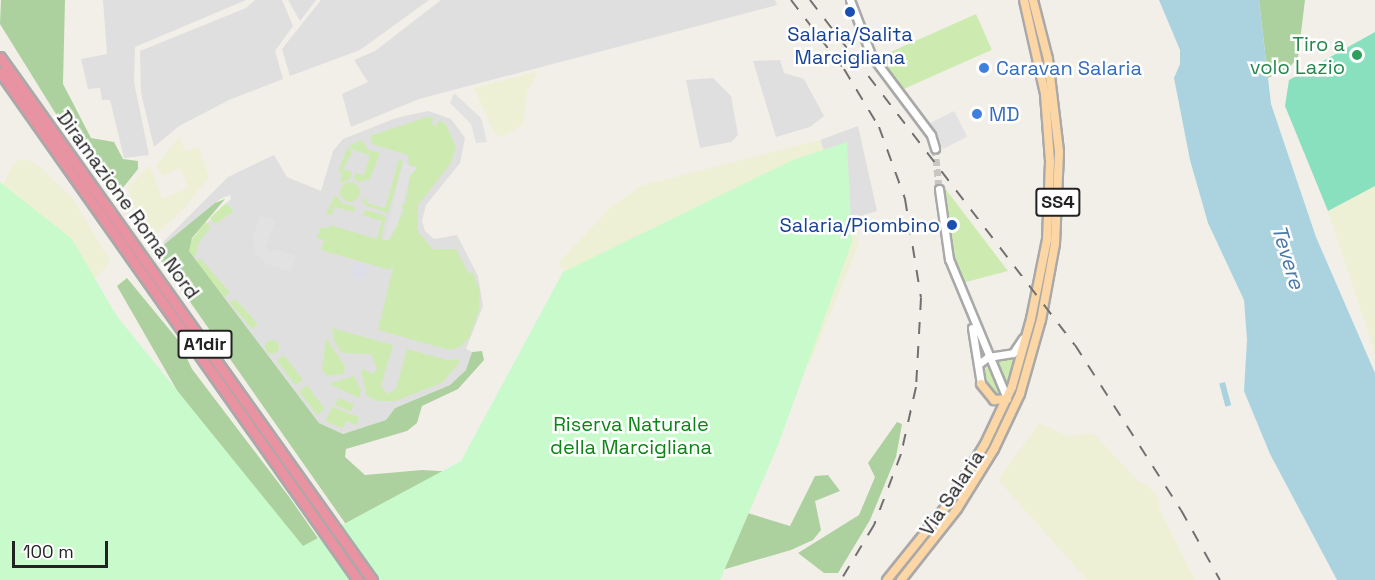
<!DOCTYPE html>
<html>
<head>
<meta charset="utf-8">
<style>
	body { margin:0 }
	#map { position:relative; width:1375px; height:580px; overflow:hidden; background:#f2efe9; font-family:"Space Grotesk",sans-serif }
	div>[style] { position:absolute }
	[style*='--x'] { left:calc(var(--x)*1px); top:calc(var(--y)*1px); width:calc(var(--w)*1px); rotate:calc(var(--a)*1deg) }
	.residential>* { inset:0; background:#e0dfdf }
	.farmland>* { inset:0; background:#eef0d5 }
	.grass>* { inset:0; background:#cdebb0; transform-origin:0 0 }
	.round { border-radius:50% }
	.forest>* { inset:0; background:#add19e }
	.park>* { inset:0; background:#c8facc }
	.pitch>* { inset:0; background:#88e0be }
	.parking>* { inset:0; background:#e2e2e2; transform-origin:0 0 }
	.plaza>* { inset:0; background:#dddde8 }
	.water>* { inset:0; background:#aad3df; transform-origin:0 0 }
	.minor-tunnel>* { height:7px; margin-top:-3.5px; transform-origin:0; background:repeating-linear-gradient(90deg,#c8c6c1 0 7px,transparent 0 10.5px) }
	.roads { filter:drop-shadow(2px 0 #a9a9a9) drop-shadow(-2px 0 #a9a9a9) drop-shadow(0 2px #a9a9a9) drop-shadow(0 -2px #a9a9a9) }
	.minor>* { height:7px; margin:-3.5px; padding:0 3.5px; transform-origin:3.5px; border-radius:3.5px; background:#fff }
	.major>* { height:8px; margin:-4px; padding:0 4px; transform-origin:4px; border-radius:4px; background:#fcd6a4 }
	.highway>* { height:9px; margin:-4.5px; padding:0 4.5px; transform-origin:4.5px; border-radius:4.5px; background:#e892a2 }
	.rail>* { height:2px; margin-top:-1px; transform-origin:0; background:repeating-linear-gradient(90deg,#707070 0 12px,transparent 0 24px) }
	.dots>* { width:16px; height:16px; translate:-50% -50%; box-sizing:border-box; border:3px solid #fff; border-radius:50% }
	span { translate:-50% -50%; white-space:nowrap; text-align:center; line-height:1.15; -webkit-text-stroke:5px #fff; paint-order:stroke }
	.shield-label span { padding:2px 4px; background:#fff; border:2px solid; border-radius:4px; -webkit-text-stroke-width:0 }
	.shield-label { font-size:18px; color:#222; font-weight:700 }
	.transit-label { font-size:20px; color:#164399 }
	.right { translate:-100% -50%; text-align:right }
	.leisure-label { font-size:20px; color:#27864d }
	.shop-label { font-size:20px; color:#366cbe }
	.left { translate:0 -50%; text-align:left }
	.street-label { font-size:20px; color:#222 }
	.park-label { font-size:20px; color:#0c8416 }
	.water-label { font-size:21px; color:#4a7aab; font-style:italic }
	.scale { position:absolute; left:12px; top:541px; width:96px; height:27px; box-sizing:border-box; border:3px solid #222; border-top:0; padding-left:8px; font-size:18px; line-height:21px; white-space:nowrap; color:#222; -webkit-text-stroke:4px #fff; paint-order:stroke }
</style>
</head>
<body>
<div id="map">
	<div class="residential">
		<i style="clip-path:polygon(103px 0,246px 0,135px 47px,134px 82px,149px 155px,124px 158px,110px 100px,102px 100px,100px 88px,88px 89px,81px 59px,107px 54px)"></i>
		<i style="clip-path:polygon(255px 0,282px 0,293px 26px,275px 51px,283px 79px,229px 100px,179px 126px,154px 147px,141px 93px,140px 51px,246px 8px)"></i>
		<i style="clip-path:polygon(288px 0,316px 0,300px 21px)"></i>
		<i style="clip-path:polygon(321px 0,429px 0,360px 50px,290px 76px,282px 49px)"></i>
		<i style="clip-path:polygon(441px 0,775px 0,777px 5px,419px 99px,351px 127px,342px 94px,368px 82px,354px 60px,375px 51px)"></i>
		<i style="clip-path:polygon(780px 60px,784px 73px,804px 79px,824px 116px,810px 127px,776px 137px,753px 61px)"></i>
		<i style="clip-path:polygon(713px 78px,731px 96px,738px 135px,731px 142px,700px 148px,686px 80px)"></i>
		<i style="clip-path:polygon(428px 111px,451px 119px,465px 138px,460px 163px,426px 205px,422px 221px,425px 231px,434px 239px,457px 235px,478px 276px,483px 306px,466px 349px,472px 352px,466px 370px,450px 385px,395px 408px,386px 420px,343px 434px,319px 423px,189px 251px,208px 222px,231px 199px,230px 195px,220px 199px,166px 246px,163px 242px,228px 177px,274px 155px,287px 177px,321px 191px,333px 151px,343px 139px,396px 118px)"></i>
		<i style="clip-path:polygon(858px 126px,877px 211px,847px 220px,820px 140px)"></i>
	</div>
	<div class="farmland">
		<i style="clip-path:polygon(538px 71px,527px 93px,523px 125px,503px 136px,495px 135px,474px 88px)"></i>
		<i style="clip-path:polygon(179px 137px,186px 151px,199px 147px,209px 177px,181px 212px,149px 240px,127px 188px,150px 165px,162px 199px,188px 188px,180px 168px,162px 176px,156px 165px)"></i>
		<i style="clip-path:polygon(820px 140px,847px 220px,854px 222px,859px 244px,810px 363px,786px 376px,620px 334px,558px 263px,609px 209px,640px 186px)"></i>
		<i style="clip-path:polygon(19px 160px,29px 160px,40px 167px,73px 199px,110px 260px,106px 269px,80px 289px,0 192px,12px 166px)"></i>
		<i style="clip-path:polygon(1375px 186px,1375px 354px,1328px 211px)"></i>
		<i style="clip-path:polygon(1039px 423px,1068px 436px,1093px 433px,1139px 482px,1147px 484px,1158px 497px,1159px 508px,1195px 580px,1087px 580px,998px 480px)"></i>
	</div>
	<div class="grass">
		<i style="left:976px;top:14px;width:39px;height:107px;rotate:66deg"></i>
		<i style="clip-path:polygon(427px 117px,433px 117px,432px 124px,437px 126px,439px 120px,446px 124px,456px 148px,450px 164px,418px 205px,418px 232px,433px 249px,456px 249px,469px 274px,473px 272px,480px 292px,479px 311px,469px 338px,460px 347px,449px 350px,378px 330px,394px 264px,390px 270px,321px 250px,324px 240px,317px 238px,321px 227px,328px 229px,330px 225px,377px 239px,382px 221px,362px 215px,366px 210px,386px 216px,381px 239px,389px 240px,404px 210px,400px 208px,401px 202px,405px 204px,411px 173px,417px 167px,409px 165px,408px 155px,372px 144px,370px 136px)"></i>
		<i style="clip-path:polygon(362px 140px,368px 150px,380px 153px,370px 179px,359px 182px,354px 179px,355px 173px,364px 175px,370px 155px,353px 150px,350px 145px)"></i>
		<i style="clip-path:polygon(348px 146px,352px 152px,343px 169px,352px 172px,350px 179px,340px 183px,342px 172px,338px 171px)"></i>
		<i style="clip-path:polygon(399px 159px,403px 162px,388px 213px,367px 206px,363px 202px,366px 196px,367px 203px,385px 208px)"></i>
		<i class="round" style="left:340px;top:182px;width:20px;height:20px"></i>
		<i style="clip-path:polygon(944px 187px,1008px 271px,962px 283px,948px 247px,954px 227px,944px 208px)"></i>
		<i style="clip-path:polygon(335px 195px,343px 204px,354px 206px,355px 212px,334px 207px,332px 215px,326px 214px)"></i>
		<i style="clip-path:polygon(226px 203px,234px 211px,215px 224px,210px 218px)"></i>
		<i style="clip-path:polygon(206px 222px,211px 227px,199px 242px,196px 255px,189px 260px,185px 255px,192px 239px)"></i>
		<i style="left:200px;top:258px;width:46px;height:7px;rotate:49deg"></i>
		<i style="clip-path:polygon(235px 299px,258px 324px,252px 329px,230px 303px)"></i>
		<i style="clip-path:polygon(332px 328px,393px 345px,381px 386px,387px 394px,396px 389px,407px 349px,447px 360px,459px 359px,459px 363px,442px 383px,395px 401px,378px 401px,367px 396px,361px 372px,363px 369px,372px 374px,377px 369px,371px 354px,342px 353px,334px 341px)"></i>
		<i style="clip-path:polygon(326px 338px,345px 366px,344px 374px,327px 376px,322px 369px)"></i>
		<i class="round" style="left:265px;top:340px;width:14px;height:14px"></i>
		<i style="left:284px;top:355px;width:31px;height:9px;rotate:53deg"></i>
		<i style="clip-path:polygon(1015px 359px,1008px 383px,1006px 384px,993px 360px)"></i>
		<i style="clip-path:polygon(989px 365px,1002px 392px,998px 398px,985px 386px,984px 370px)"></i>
		<i style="clip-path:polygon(354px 376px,361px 390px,359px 398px,329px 384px)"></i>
		<i style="left:307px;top:385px;width:30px;height:10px;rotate:53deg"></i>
		<i style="left:338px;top:398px;width:17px;height:8px;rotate:21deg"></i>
		<i style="clip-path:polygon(332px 407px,359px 417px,357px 425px,346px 421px,343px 428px,331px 424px,326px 420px)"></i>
	</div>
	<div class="forest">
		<i style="clip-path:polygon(1px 0,65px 0,63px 84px,91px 138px,114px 142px,123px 159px,138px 161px,138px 169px,122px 189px,112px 189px,82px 156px,0 24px)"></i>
		<i style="clip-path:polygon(1259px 0,1305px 0,1298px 57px,1289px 68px,1268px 78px)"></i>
		<i style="clip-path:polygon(225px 199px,192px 238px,189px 251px,319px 423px,343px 434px,386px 420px,395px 408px,450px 385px,466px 370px,472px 352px,482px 351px,484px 360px,458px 389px,422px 406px,417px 423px,407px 431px,346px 449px,345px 457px,365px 475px,422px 470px,493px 474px,738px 510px,790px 526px,815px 476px,828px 475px,840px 491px,815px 501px,821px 530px,813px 540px,791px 550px,722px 570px,385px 580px,155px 252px,215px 203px)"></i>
		<i style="clip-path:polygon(127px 278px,178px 340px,192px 369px,290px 498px,347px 580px,269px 580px,198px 427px,117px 286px)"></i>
		<i style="clip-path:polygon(897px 422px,902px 424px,896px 457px,870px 520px,838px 573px,824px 573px,798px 553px,859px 515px,875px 477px,868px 463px)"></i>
	</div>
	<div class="park">
		<i style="clip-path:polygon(847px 142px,852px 242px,778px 445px,720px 580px,0 580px,0 182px,72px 239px,116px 315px,303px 546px,461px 461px,563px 272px,793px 160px)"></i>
	</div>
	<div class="pitch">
		<i style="clip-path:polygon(1375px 32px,1375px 186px,1328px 211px,1285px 106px,1289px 80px)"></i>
	</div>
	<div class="parking">
		<i style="clip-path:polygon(454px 93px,481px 118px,487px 142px,476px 143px,471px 124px,450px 103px)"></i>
		<i style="left:954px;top:111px;width:29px;height:27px;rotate:63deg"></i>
		<i style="clip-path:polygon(403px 163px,417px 168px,410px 176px,397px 226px,389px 239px,384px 240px)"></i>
		<i style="clip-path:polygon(261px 215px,276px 220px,265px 248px,271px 253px,274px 249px,296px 256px,291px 271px,266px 264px,255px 253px,253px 237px)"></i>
	</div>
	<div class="plaza">
		<i class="round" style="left:352px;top:263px;width:16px;height:16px"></i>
	</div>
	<div class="water">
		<i style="clip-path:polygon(1159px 0,1259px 0,1271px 104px,1316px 237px,1375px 373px,1375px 580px,1337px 580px,1270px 454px,1244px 391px,1247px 340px,1244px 300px,1208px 223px,1190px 160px,1174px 78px,1180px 64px,1180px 50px)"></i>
		<i style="left:1225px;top:382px;width:24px;height:6px;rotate:75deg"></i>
	</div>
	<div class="minor-tunnel">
		<i style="--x:935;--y:148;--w:41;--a:84.4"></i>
	</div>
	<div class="roads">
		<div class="minor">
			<i style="--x:850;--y:0;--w:59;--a:69.1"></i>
			<i style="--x:871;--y:55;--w:100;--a:53.1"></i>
			<i style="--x:931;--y:135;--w:14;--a:73"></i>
			<i style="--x:939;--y:189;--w:71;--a:81.9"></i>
			<i style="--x:949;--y:259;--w:151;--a:67.4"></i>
			<i style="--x:972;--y:328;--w:57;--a:80.9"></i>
			<i style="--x:980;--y:363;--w:10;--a:-37"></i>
			<i style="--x:988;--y:357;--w:25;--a:-9"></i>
			<i style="--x:1013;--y:353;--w:18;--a:-56"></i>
		</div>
		<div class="major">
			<i style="--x:981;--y:384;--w:21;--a:51"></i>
			<i style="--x:994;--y:400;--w:13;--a:-4"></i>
			<i style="--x:887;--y:580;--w:97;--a:-51.2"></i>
			<i style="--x:948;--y:504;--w:70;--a:-58.3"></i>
			<i style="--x:985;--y:444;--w:63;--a:-64.7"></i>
			<i style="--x:1012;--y:387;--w:71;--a:-74.4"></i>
			<i style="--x:1031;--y:319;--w:81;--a:-78.6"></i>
			<i style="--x:1047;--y:240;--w:79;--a:-87.8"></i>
			<i style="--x:1050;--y:161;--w:67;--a:-94.3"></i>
			<i style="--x:1045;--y:94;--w:96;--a:-102.6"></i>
			<i style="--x:901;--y:580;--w:90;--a:-51.7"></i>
			<i style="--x:957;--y:509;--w:70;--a:-58.3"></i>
			<i style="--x:994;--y:449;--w:61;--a:-64.7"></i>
			<i style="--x:1020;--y:394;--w:77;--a:-74.2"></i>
			<i style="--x:1041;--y:320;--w:77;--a:-79.6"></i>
			<i style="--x:1055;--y:244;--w:93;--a:-87.5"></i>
			<i style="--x:1059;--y:151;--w:93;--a:-96.8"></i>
			<i style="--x:1048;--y:59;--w:61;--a:-104.3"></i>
		</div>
		<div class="highway">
			<i style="--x:0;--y:57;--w:642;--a:54.58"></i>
			<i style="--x:0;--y:72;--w:621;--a:54.83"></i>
		</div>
	</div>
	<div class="rail">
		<i style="--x:791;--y:0;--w:87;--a:52.5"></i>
		<i style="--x:844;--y:69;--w:68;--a:58.9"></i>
		<i style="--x:879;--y:127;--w:77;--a:70.1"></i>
		<i style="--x:905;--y:199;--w:100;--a:80.8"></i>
		<i style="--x:921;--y:298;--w:89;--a:93.2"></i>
		<i style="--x:916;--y:387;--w:69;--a:102.6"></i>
		<i style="--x:901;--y:454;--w:76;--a:110.8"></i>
		<i style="--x:874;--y:525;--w:64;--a:121"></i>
		<i style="--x:810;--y:0;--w:435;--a:52.5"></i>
		<i style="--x:1075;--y:345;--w:196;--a:57.3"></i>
		<i style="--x:1181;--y:510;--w:80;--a:60.9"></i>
	</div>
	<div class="dots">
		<i style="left:850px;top:12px;background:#1a4fb4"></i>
		<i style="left:1357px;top:55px;background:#2e9e5b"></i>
		<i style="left:984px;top:68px;background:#3f7fe0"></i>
		<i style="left:977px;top:114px;background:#3f7fe0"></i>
		<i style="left:952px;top:225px;background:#1a4fb4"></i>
	</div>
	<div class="shield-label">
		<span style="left:1058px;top:202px">SS4</span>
		<span style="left:205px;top:344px">A1dir</span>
	</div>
	<div class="transit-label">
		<span style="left:850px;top:46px">Salaria/Salita<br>Marcigliana</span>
		<span class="right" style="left:940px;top:225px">Salaria/Piombino</span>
	</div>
	<div class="leisure-label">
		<span class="right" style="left:1345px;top:56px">Tiro a<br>volo Lazio</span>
	</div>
	<div class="shop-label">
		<span class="left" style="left:996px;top:68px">Caravan Salaria</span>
		<span class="left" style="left:989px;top:114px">MD</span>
	</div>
	<div class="street-label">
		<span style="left:128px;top:205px;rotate:54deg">Diramazione Roma Nord</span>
		<span style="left:952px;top:493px;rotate:-56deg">Via Salaria</span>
	</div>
	<div class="park-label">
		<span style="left:631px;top:436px">Riserva Naturale<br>della Marcigliana</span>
	</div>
	<div class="water-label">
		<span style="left:1288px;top:257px;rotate:73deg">Tevere</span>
	</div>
	<div class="scale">100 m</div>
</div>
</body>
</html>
